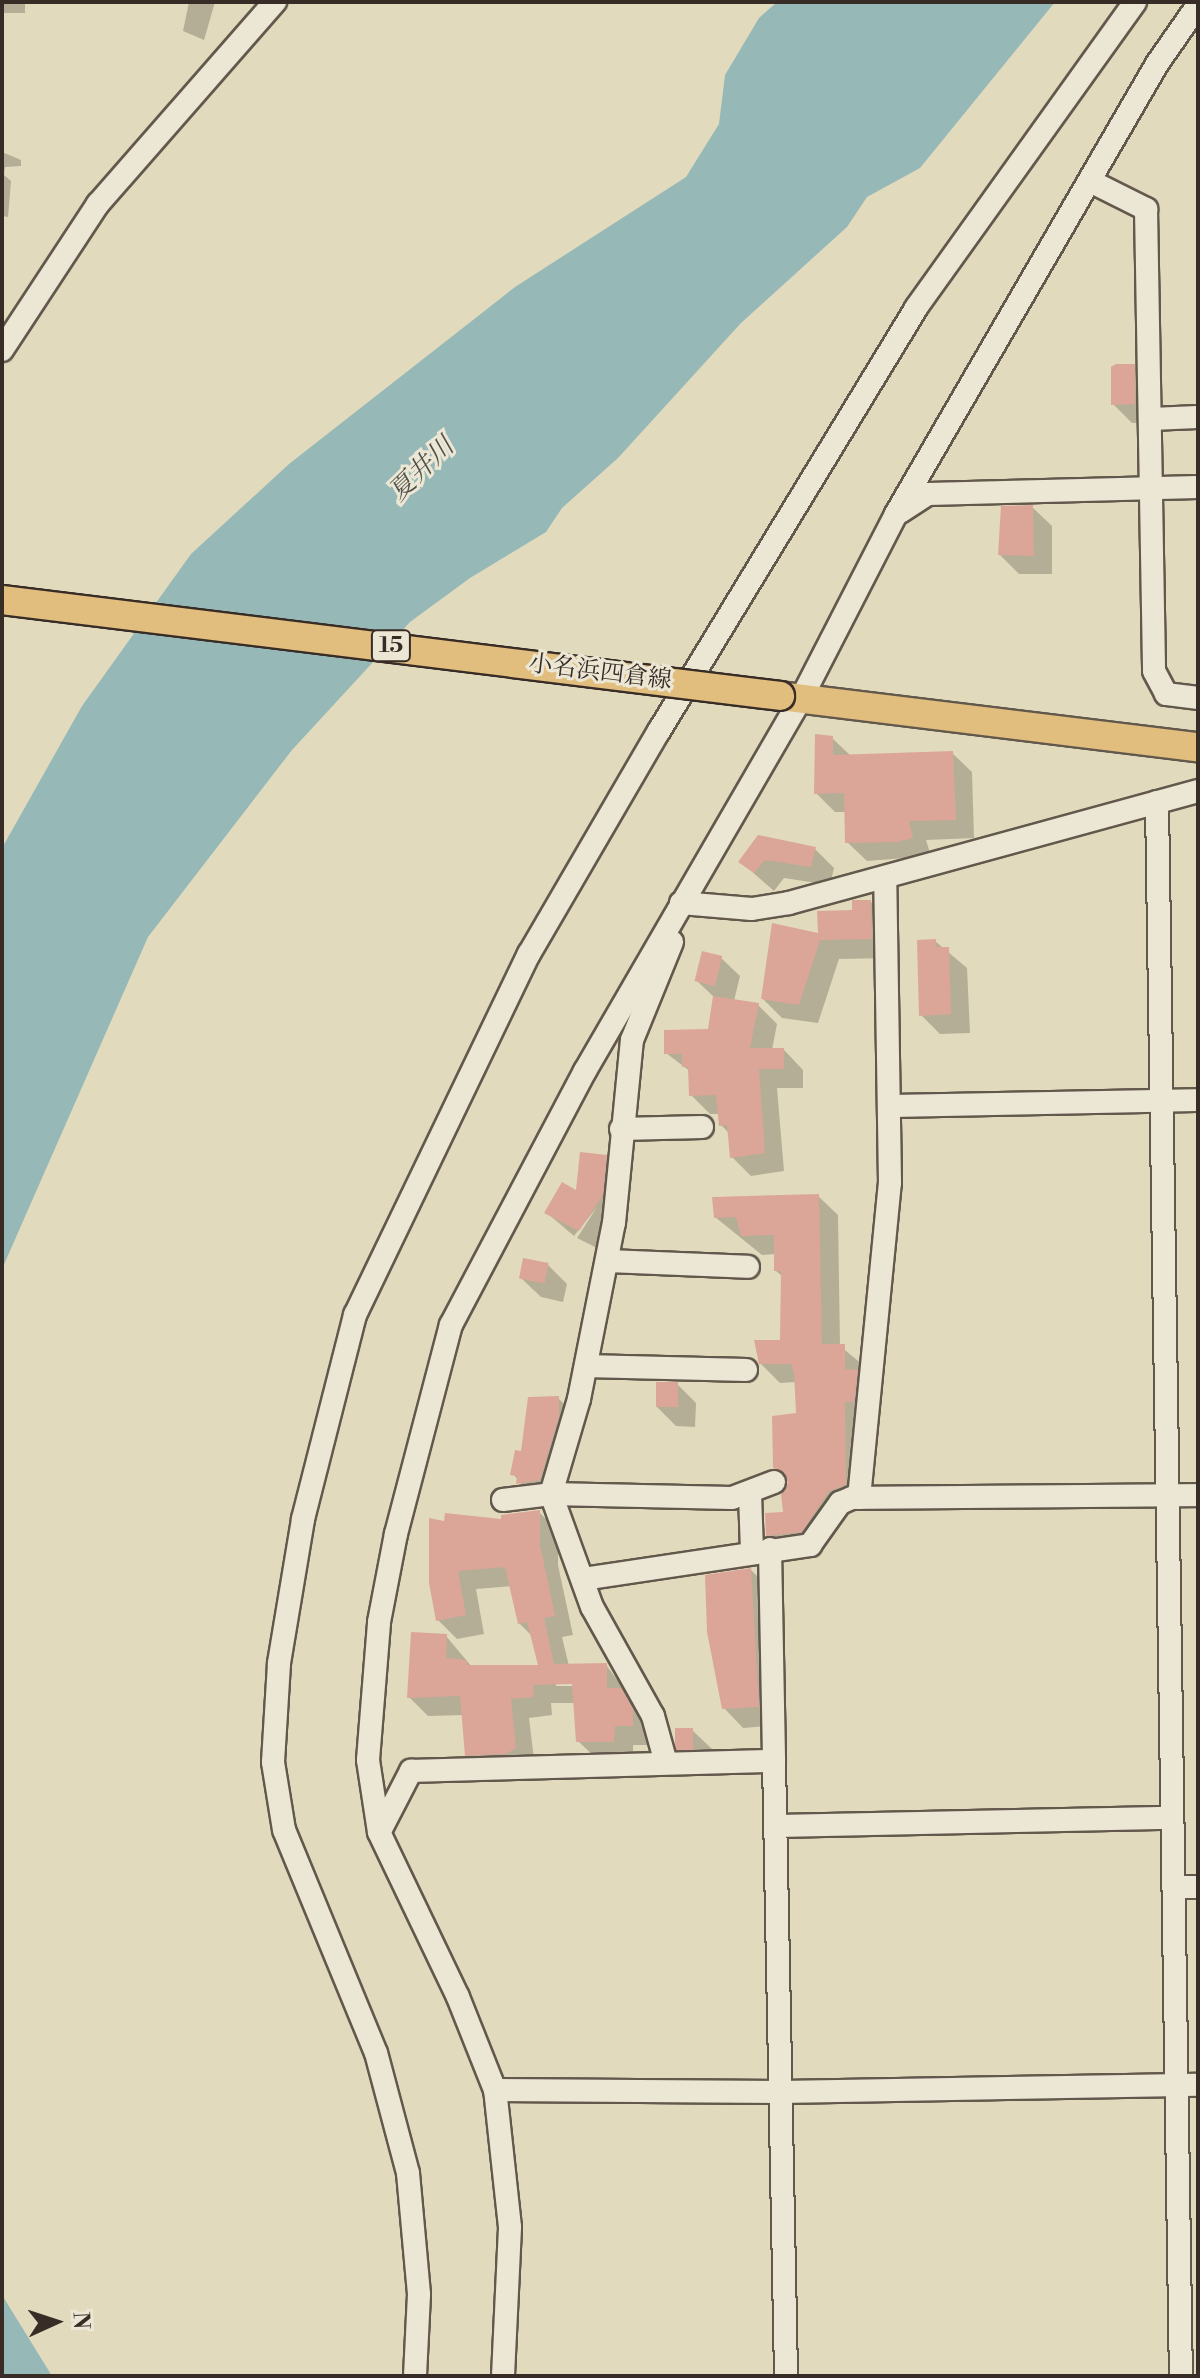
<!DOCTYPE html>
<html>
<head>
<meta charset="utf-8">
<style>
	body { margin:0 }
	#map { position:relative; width:1200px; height:2378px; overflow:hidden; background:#e2dabd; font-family:"Libre Bodoni","Noto Serif JP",serif }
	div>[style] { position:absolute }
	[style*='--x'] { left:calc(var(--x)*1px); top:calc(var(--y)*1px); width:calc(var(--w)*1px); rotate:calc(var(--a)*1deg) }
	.water>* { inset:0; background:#96b9b8 }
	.shadow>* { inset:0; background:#0003; transform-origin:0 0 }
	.building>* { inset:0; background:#dba698; transform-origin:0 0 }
	.roads { filter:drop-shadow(2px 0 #62584c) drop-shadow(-2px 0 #62584c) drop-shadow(0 2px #62584c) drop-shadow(0 -2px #62584c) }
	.minor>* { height:22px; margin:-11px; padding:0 11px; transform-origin:11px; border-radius:11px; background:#ece7d4 }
	.major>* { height:28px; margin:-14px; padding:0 14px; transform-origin:14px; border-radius:14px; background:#e1bd7e }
	.bridges { filter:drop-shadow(2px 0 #382c26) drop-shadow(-2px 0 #382c26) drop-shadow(0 2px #382c26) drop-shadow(0 -2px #382c26) }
	.major-bridge>* { height:28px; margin:-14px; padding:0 14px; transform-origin:14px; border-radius:14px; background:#e1bd7e }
	span { translate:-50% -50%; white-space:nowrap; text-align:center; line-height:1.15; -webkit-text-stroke:6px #ece7d4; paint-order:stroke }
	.shield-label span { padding:2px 6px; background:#ece7d4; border:2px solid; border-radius:6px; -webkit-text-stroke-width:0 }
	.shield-label { font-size:22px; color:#382c26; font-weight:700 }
	.street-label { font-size:24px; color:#382c26 }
	.water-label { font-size:26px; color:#504f4a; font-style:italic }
	.frame { position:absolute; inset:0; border:4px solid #382c26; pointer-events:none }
	.north { position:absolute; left:16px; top:2282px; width:80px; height:80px; -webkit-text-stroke:6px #ece7d4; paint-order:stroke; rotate:87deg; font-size:22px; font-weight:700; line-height:32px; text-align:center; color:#382c26 }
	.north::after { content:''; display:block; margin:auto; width:28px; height:36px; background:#382c26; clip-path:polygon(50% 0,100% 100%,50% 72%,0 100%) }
</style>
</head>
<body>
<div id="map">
	<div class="water">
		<i style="clip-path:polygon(777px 2px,1055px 2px,920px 168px,867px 197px,847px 227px,741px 323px,618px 458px,562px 508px,546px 532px,470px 578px,410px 622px,292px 750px,148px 937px,2px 1269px,2px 848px,82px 706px,191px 554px,289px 464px,515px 287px,686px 177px,719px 124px,725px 75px,759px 18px)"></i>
		<i style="clip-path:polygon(2px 2295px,52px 2376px,2px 2376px)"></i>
	</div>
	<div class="shadow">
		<i style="left:2px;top:2px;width:23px;height:11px"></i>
		<i style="clip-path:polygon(189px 2px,215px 2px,204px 40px,183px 31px)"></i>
		<i style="clip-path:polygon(2px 152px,21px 160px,21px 166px,5px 167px,4px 175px,11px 181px,8px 217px,2px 216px)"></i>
		<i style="clip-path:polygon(1134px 366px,1153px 385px,1154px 423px,1132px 423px,1113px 404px)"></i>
		<i style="clip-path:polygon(1032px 507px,1052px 526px,1052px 574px,1019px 574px,1000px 555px)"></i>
		<i style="clip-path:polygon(832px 738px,851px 756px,952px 753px,972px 772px,974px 838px,926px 840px,931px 856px,867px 861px,847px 842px,847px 812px,835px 812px,816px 793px)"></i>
		<i style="clip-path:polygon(815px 849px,834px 868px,830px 885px,784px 878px,774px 891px,741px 862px)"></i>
		<i style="clip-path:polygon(871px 902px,890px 921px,890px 958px,839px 959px,818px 1023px,782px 1018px,763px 999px,821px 935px)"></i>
		<i style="clip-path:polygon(935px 941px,967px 968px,970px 1033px,940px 1034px,921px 1015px)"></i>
		<i style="clip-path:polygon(720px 957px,740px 976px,734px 1001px,758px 1005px,777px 1024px,772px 1050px,784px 1050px,803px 1070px,803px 1088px,777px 1088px,784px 1171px,751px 1176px,732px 1157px,730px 1134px,721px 1125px,720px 1114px,710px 1114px,691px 1095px,691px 1072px,666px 1053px,710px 1031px,715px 998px,696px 980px)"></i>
		<i style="clip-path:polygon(606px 1157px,625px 1176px,599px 1249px,577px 1238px,597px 1207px,574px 1236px,547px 1213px,577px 1193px)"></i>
		<i style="clip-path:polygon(818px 1196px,838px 1215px,840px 1346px,863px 1365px,848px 1510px,821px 1551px,787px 1554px,768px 1535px,785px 1514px,789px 1482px,775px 1468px,798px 1415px,796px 1382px,780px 1383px,760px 1363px,782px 1342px,783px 1277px,776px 1271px,776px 1254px,762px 1255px,715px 1217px)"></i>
		<i style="clip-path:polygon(548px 1265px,567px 1284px,563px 1302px,541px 1297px,521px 1278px)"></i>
		<i style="clip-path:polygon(677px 1384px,696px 1403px,695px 1427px,676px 1426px,657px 1407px)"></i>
		<i style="clip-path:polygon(558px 1398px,577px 1417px,537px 1502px,513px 1474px)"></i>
		<i style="clip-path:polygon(evenodd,539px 1512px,558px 1531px,558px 1565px,573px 1635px,562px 1637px,569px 1666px,606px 1665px,640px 1710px,651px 1745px,633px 1745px,633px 1761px,598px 1760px,578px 1741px,576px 1703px,551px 1703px,552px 1715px,529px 1718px,535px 1768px,486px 1774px,467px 1755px,464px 1715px,428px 1716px,409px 1697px,446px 1636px,472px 1667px,540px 1667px,533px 1637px,519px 1623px,512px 1586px,476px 1589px,484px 1634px,457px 1639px,438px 1620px,445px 1523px,503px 1521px,539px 1512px,556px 1682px,582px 1682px,583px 1686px,556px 1686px,556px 1682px)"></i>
		<i style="clip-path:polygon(751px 1570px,770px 1589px,777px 1725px,743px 1728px,724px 1708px)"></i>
		<i style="clip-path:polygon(692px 1730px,712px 1749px,712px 1768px,698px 1768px,679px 1749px)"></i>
	</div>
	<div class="building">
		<i style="clip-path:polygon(1116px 364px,1135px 364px,1135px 404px,1111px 405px,1111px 367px)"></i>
		<i style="clip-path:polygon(1033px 505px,1034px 556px,998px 555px,1001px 506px)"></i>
		<i style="clip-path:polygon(815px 734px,833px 736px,833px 755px,953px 751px,956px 820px,909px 821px,913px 838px,897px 842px,845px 843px,844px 793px,814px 794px)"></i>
		<i style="clip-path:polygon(758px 835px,816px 847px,811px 867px,765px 860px,754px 873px,738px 862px)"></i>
		<i style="clip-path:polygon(852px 900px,871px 900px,872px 939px,820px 940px,799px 1005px,761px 999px,772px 923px,818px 933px,817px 911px,852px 910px)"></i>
		<i style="clip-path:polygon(936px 939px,936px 947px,949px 947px,951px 1014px,919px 1016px,917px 940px)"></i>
		<i style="left:702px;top:951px;width:21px;height:31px;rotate:14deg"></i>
		<i style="clip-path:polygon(713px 996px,759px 1003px,750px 1048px,784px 1048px,784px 1069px,759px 1069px,765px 1153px,730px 1158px,727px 1125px,719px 1126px,716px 1095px,689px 1096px,688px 1067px,682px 1067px,682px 1054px,664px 1054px,664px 1030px,708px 1029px)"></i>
		<i style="clip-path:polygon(580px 1152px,607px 1155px,603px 1195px,579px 1231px,544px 1213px,562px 1182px,576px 1190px)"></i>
		<i style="clip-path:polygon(819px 1194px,822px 1344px,845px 1344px,845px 1369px,858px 1370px,854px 1402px,845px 1402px,846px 1485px,829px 1491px,802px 1532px,766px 1536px,765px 1513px,783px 1512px,781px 1494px,788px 1483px,783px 1472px,773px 1468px,772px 1416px,796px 1413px,794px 1373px,791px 1364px,759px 1364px,754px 1340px,780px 1340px,781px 1271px,774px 1271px,774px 1235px,741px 1236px,736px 1217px,714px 1218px,712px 1197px)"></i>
		<i style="left:523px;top:1258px;width:26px;height:21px;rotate:11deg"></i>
		<i style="left:656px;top:1382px;width:22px;height:25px"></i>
		<i style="clip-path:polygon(559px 1396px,559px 1416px,540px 1480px,516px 1484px,517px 1476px,510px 1475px,515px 1450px,521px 1451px,528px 1397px)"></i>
		<i style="clip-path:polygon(540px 1510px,540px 1545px,555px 1616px,544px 1618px,554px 1664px,607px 1663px,607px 1688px,621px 1688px,633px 1709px,633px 1726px,615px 1726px,614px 1742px,576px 1742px,572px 1684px,533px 1685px,534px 1697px,511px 1699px,516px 1748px,506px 1754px,465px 1756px,460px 1696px,407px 1698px,411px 1632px,447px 1634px,446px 1658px,467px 1660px,467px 1665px,538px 1665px,527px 1622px,518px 1624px,505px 1567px,458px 1571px,466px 1615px,436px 1621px,429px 1583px,429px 1518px,444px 1521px,445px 1513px,501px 1519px,501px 1515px)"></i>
		<i style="clip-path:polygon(751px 1568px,759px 1707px,722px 1709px,707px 1632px,705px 1575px)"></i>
		<i style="left:675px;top:1728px;width:18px;height:22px"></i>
	</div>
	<div class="roads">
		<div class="minor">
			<i style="--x:1090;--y:181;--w:63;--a:26.6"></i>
			<i style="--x:1146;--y:209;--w:462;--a:89"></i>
			<i style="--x:1154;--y:671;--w:26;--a:62"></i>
			<i style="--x:1166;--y:694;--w:32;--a:7"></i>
			<i style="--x:2;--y:350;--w:175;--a:-56.7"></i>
			<i style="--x:98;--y:204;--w:269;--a:-48.8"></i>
			<i style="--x:1151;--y:419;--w:47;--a:-2.4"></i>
			<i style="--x:900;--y:512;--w:33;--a:-33"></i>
			<i style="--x:928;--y:494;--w:270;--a:-1.5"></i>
			<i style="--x:1157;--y:802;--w:1574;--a:89.13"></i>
			<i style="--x:681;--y:903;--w:71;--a:4.8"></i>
			<i style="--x:752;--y:909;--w:37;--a:-9"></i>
			<i style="--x:789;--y:903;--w:424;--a:-15.3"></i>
			<i style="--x:890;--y:1106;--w:308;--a:-1.1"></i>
			<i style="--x:621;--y:1129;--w:81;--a:-1.4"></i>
			<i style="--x:607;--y:1261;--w:141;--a:2.4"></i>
			<i style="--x:586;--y:1366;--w:160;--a:1.4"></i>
			<i style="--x:750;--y:1494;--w:56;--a:88"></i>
			<i style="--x:859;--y:1498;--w:317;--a:-84.4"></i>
			<i style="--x:890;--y:1183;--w:305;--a:-90.9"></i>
			<i style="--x:503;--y:1500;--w:48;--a:-7.1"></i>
			<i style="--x:551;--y:1494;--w:181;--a:1.3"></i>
			<i style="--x:732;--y:1498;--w:45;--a:-20.9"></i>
			<i style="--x:770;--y:1549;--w:212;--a:88.9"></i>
			<i style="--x:583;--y:1579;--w:230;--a:-8.5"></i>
			<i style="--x:810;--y:1545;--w:52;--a:-54.5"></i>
			<i style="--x:840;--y:1503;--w:13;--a:-23"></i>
			<i style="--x:852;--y:1498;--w:346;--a:-0.5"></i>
			<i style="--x:666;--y:1763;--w:49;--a:-105.5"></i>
			<i style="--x:653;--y:1716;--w:125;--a:-119.2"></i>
			<i style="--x:592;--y:1607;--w:120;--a:-109.9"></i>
			<i style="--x:551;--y:1494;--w:99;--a:-73.6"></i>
			<i style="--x:579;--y:1399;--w:179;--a:-78.8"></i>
			<i style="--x:614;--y:1223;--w:184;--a:-84.4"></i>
			<i style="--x:632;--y:1040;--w:106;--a:-67.8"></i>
			<i style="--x:776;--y:1826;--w:396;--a:-1.2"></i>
			<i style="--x:380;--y:1831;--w:68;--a:-62.7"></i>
			<i style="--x:411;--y:1771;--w:363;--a:-1.6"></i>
			<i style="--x:774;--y:1761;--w:615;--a:88.88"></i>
			<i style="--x:1174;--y:1887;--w:24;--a:0"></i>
			<i style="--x:495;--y:2090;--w:286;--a:0.4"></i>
			<i style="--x:781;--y:2092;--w:417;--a:-1"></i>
			<i style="--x:415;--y:2376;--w:82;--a:-87.2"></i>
			<i style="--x:419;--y:2294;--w:121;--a:-95.2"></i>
			<i style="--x:408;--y:2173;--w:124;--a:-104.9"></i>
			<i style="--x:376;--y:2053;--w:241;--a:-112.4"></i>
			<i style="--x:284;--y:1830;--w:69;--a:-99.2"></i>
			<i style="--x:273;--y:1762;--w:99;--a:-86.5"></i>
			<i style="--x:279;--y:1663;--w:146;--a:-80.5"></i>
			<i style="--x:303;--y:1519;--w:211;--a:-75.7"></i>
			<i style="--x:355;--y:1315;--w:401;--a:-64.3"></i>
			<i style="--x:529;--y:954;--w:258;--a:-59.8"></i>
			<i style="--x:659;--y:731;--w:495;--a:-58.7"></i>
			<i style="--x:916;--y:308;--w:376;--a:-54.4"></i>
			<i style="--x:503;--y:2376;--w:149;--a:-87.3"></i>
			<i style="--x:510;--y:2227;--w:138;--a:-96.2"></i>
			<i style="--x:495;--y:2090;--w:100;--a:-111.7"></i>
			<i style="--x:458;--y:1997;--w:183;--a:-115.6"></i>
			<i style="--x:379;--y:1832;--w:73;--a:-98.7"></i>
			<i style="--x:368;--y:1760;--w:138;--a:-85.4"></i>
			<i style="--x:379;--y:1622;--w:90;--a:-79.1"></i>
			<i style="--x:396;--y:1534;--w:216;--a:-75.3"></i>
			<i style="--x:451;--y:1325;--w:287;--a:-62.2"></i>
			<i style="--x:585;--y:1071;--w:430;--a:-59.9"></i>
			<i style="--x:801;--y:699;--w:208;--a:-62.8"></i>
			<i style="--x:896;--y:514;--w:520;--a:-59.89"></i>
			<i style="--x:1157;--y:64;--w:72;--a:-55.2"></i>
		</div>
		<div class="major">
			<i style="--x:780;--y:696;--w:421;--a:7"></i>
		</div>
	</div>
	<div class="bridges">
		<div class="major-bridge">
			<i style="--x:2;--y:600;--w:784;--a:7.03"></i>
		</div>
	</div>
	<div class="shield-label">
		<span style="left:391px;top:646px">15</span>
	</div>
	<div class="street-label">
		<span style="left:600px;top:673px;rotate:7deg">小名浜四倉線</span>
	</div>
	<div class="water-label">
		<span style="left:422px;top:470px;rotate:-44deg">夏井川</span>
	</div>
	<div class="frame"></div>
	<div class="north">N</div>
</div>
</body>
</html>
